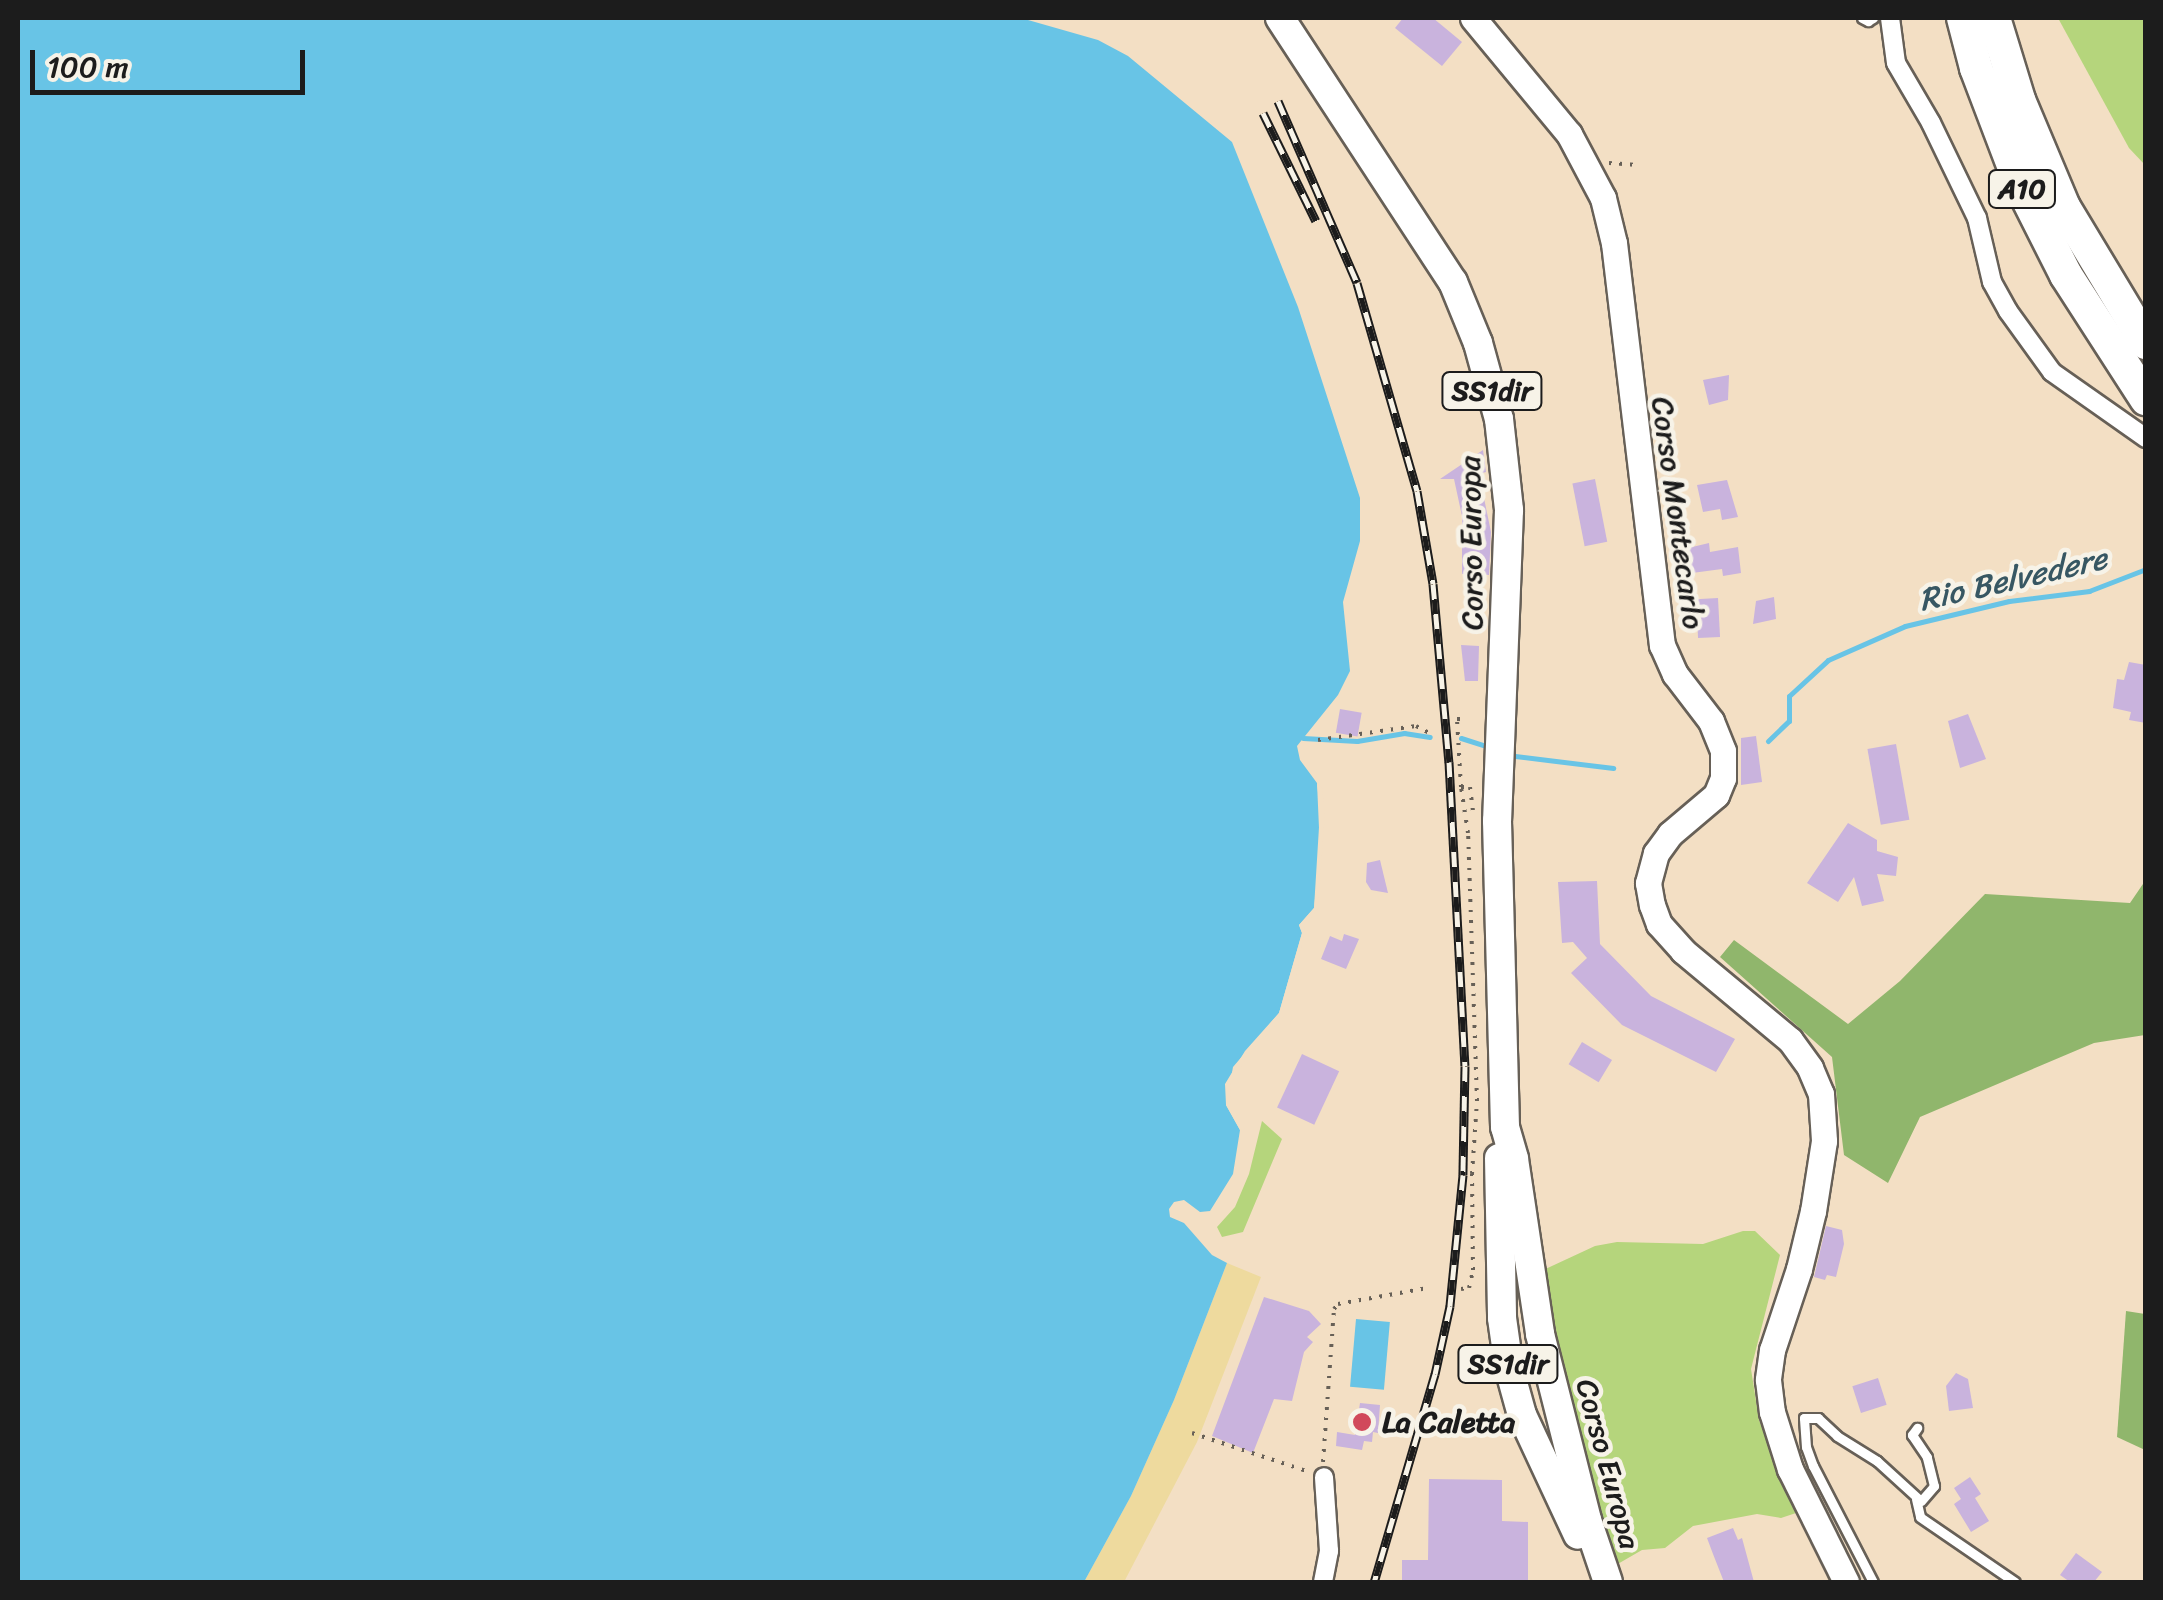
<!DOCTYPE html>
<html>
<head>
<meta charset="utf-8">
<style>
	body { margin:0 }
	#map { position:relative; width:2163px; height:1600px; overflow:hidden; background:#f3dfc4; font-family:Sriracha,sans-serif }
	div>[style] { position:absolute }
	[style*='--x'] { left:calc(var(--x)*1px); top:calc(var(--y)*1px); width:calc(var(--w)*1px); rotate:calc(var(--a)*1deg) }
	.green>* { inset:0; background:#b5d57c }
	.forest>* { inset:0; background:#90b66c }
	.sand>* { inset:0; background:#eeda9e }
	.water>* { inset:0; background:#68c4e6; transform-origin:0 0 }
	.pier>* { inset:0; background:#f3dfc4 }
	.stream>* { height:5px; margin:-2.5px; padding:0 2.5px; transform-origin:2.5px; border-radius:2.5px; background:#68c4e6 }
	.building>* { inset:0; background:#c9b3dd; transform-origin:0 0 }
	.path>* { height:4px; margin-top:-2px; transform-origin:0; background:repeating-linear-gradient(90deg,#676057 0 2.5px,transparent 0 10.5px) }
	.roads { filter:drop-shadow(2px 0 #676057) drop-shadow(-2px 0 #676057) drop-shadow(0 2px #676057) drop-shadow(0 -2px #676057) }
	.lane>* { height:9px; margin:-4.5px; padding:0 4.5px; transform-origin:4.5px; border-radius:4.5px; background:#fff }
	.street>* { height:18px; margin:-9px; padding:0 9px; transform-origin:9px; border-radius:9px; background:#fff }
	.secondary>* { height:25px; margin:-12.5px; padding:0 12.5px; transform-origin:12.5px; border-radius:12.5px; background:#fff }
	.primary>* { height:28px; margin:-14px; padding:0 14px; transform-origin:14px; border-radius:14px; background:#fff }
	.highway>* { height:32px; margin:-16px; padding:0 16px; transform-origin:16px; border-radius:16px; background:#fff }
	.rail>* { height:9px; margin-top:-4.5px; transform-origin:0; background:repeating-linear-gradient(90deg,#f7f3e8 0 15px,#1c1c1c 0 30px); box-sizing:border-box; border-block:2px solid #1c1c1c }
	.dots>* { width:28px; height:28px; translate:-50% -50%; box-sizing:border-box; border:5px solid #f7f3e8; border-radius:50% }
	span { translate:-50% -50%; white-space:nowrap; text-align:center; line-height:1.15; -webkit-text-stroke:9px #f7f3e8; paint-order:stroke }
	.shield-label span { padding:2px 8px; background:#f7f3e8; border:2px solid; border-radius:8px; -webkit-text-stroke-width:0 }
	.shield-label { font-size:28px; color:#1c1c1c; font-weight:700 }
	.street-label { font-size:30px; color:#1c1c1c }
	.poi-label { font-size:30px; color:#1c1c1c; font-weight:700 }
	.left { translate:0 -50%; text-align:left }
	.water-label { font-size:32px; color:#375763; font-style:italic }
	.frame { position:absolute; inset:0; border:20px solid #1c1c1c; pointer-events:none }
	.scale { position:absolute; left:30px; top:50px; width:275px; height:45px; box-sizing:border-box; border:5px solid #1c1c1c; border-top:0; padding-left:12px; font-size:30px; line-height:35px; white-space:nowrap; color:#1c1c1c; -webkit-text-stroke:8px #f7f3e8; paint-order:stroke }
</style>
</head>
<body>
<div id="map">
	<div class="green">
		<i style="clip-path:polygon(2058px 18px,2145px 18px,2145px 165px,2129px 148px)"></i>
		<i style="clip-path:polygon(1262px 1121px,1282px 1139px,1243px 1232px,1222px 1237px,1217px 1227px,1235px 1207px,1249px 1174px)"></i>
		<i style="clip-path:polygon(1743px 1231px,1755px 1231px,1780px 1255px,1751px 1369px,1759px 1420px,1796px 1513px,1781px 1518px,1757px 1514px,1693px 1526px,1665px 1548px,1642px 1550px,1616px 1565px,1566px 1406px,1539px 1272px,1595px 1246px,1617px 1242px,1703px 1244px)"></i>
	</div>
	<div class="forest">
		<i style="clip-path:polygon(2145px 881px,2145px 1035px,2094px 1043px,1920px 1117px,1888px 1183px,1844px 1155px,1832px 1057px,1720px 957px,1734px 940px,1848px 1024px,1900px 981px,1985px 894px,2130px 903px)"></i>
		<i style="clip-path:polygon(2126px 1311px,2145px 1314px,2145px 1450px,2117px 1437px)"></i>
	</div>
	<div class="sand">
		<i style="clip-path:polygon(1227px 1263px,1261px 1277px,1197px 1442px,1124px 1582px,1084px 1582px,1131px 1496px,1174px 1400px)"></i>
	</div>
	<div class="water">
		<i style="clip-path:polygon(18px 18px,1021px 18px,1098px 40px,1128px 56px,1232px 142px,1298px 307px,1360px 498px,1360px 541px,1343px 602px,1350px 671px,1338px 695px,1297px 746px,1300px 760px,1317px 783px,1320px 811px,1314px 908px,1299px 925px,1302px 933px,1279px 1013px,1233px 1067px,1226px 1105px,1240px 1130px,1233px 1174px,1210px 1211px,1200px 1212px,1184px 1200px,1174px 1202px,1169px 1209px,1170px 1217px,1184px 1223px,1212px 1255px,1227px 1263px,1174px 1400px,1131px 1496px,1084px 1582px,18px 1582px)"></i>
		<i style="left:1356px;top:1319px;width:34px;height:68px;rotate:5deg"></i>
	</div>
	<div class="pier">
		<i style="clip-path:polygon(1317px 783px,1322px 788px,1325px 811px,1318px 909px,1305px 927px,1295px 983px,1284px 1016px,1249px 1054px,1230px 1085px,1231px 1103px,1245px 1129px,1240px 1130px,1226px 1105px,1225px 1084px,1245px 1051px,1279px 1013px,1302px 933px,1299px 925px,1314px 908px,1320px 851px)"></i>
	</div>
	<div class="stream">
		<i style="--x:1303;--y:738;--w:54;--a:3.2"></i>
		<i style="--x:1357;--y:741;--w:48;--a:-9.7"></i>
		<i style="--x:1404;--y:733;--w:26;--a:9"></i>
		<i style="--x:1461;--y:738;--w:25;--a:18"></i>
		<i style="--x:1768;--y:741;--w:29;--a:-44"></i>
		<i style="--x:1789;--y:721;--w:25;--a:-90"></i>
		<i style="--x:1789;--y:696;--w:53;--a:-42.7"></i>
		<i style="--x:1828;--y:660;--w:84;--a:-23.8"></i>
		<i style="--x:1905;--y:626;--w:107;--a:-13.5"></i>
		<i style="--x:2009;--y:601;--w:81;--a:-7.1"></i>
		<i style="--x:2089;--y:591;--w:61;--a:-21.1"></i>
		<i style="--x:1515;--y:756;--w:99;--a:7"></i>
	</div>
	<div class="building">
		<i style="clip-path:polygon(1403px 18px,1433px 18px,1462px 42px,1442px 66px,1395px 28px)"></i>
		<i style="clip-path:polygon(1729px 375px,1728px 400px,1709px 405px,1703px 380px)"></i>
		<i style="clip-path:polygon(1483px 450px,1486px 472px,1479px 474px,1491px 532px,1489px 575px,1462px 574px,1462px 516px,1454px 479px,1440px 479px)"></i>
		<i style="left:1595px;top:479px;width:64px;height:23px;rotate:79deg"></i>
		<i style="clip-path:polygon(1727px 480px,1738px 517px,1722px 520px,1720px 509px,1703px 512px,1697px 485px)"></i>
		<i style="clip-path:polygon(1709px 543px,1710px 552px,1738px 547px,1741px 573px,1723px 576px,1722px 569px,1677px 575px,1684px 549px)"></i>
		<i style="clip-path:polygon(1774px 597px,1776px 619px,1753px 624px,1756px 601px)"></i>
		<i style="left:1718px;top:598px;width:39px;height:22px;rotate:87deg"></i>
		<i style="clip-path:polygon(1461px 645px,1479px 646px,1478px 681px,1465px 681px)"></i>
		<i style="clip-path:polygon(2129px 662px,2146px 665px,2146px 723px,2129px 720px,2131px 712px,2113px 708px,2117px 679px,2124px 680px)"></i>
		<i style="left:1340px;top:709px;width:22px;height:24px;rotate:10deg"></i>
		<i style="clip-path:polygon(1968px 714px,1986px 759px,1960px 768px,1948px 721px)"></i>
		<i style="clip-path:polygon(1756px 736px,1762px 782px,1741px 785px,1741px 738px)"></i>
		<i style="left:1896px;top:744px;width:77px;height:29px;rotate:80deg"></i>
		<i style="clip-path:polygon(1848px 823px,1877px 840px,1877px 851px,1898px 857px,1896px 876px,1877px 874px,1884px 901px,1862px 906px,1854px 877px,1838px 902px,1807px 883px)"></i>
		<i style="clip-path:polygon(1380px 860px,1388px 893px,1371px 890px,1366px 882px,1367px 863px)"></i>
		<i style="clip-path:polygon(1597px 881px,1600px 944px,1651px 996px,1735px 1039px,1716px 1072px,1622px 1025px,1571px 973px,1587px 958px,1573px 942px,1562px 943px,1558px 882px)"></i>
		<i style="clip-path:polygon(1344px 934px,1359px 939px,1346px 969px,1321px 959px,1330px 936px,1342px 941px)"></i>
		<i style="left:1582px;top:1042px;width:35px;height:26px;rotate:31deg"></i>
		<i style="left:1302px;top:1054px;width:41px;height:59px;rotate:25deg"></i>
		<i style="clip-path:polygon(1826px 1226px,1842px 1230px,1844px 1244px,1836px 1277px,1827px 1275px,1825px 1280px,1814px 1277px)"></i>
		<i style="clip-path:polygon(1264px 1297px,1309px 1311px,1321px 1324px,1307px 1337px,1313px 1342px,1304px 1352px,1292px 1401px,1274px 1399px,1253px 1453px,1212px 1436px)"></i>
		<i style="clip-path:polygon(1956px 1373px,1968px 1379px,1973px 1408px,1949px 1411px,1946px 1386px)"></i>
		<i style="left:1878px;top:1378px;width:28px;height:27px;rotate:72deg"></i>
		<i style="clip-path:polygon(1360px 1403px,1380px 1405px,1378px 1433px,1373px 1432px,1372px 1442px,1364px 1441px,1362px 1450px,1336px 1446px,1337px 1432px,1355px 1435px)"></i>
		<i style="clip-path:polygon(1970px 1477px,1981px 1494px,1975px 1498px,1989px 1521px,1971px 1532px,1954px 1504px,1961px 1499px,1954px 1488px)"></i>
		<i style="clip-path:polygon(1429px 1479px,1502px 1480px,1502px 1521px,1528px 1522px,1528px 1582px,1402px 1582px,1402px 1560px,1428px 1560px)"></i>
		<i style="clip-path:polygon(1733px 1528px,1738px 1540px,1742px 1538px,1754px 1582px,1724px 1582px,1713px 1554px,1707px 1538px)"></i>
		<i style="clip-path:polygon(2076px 1553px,2102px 1572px,2094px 1582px,2070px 1582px,2060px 1575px)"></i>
	</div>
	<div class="path">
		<i style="--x:1609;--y:163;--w:29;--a:4"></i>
		<i style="--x:1318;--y:740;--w:99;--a:-8.1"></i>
		<i style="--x:1416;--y:726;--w:15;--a:28"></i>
		<i style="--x:1461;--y:787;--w:68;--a:-93.4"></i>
		<i style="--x:1457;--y:719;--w:7;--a:0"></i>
		<i style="--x:1470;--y:787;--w:25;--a:83"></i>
		<i style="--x:1461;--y:1289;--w:8;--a:-7"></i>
		<i style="--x:1469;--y:1288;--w:18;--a:-77"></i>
		<i style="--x:1473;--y:1270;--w:96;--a:-90.6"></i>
		<i style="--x:1472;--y:1174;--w:73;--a:-86.1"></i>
		<i style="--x:1477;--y:1101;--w:268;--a:-91.9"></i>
		<i style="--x:1468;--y:833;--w:47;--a:-98.7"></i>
		<i style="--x:1461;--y:787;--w:9;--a:0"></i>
		<i style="--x:1192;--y:1433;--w:120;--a:18.4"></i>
		<i style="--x:1323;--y:1462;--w:153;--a:-85.9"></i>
		<i style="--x:1334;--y:1309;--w:6;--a:-51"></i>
		<i style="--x:1338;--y:1304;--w:91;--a:-10.1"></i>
	</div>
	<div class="roads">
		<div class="lane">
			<i style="--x:1862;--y:18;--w:7;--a:27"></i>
			<i style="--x:1868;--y:21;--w:6;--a:-31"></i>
			<i style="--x:1916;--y:1499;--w:18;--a:77"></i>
			<i style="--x:1920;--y:1517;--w:115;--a:34.4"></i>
			<i style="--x:1873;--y:1582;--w:131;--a:-117.3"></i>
			<i style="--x:1813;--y:1466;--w:20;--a:-110"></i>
			<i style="--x:1806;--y:1447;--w:29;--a:-94"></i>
			<i style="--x:1804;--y:1418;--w:14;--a:0"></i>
			<i style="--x:1818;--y:1418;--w:26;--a:43"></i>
			<i style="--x:1837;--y:1436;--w:47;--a:32"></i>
			<i style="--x:1877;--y:1461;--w:59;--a:42.3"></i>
			<i style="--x:1921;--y:1501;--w:20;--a:-49"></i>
			<i style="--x:1934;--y:1486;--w:30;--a:-104"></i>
			<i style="--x:1927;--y:1457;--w:27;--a:-124"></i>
			<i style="--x:1912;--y:1435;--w:9;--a:-54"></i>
		</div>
		<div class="street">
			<i style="--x:1890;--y:18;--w:45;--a:82.4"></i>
			<i style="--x:1896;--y:63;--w:69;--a:59.7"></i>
			<i style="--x:1931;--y:123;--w:106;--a:64.2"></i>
			<i style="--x:1977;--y:218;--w:66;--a:76.8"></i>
			<i style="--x:1992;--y:282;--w:33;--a:61"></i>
			<i style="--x:2008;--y:311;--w:75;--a:54.2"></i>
			<i style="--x:2052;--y:372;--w:115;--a:35.1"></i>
			<i style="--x:1323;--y:1582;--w:32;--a:-79"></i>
			<i style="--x:1329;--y:1551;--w:74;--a:-93.9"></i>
		</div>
		<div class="secondary">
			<i style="--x:1473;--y:18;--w:151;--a:50.4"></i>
			<i style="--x:1569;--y:134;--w:72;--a:62"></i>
			<i style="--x:1603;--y:198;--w:46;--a:76.3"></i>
			<i style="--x:1614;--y:243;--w:405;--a:83.2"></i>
			<i style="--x:1662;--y:645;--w:32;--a:66"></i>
			<i style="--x:1675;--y:674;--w:59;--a:52.5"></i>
			<i style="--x:1711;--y:721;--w:32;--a:68"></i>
			<i style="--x:1723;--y:751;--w:27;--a:90"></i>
			<i style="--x:1723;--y:778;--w:18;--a:112"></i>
			<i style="--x:1716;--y:795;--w:60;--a:139.7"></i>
			<i style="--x:1670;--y:834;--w:24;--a:126"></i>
			<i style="--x:1656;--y:853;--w:31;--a:105"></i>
			<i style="--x:1648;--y:883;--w:22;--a:80"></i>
			<i style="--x:1652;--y:905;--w:20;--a:70"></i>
			<i style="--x:1659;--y:924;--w:36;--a:48"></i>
			<i style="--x:1683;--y:951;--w:139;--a:39.8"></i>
			<i style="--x:1790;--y:1040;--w:34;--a:54"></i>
			<i style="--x:1810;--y:1068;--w:28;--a:67"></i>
			<i style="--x:1821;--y:1094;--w:47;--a:86.3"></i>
			<i style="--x:1824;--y:1141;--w:71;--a:98.9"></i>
			<i style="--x:1813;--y:1211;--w:60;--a:103.6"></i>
			<i style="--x:1799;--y:1269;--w:85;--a:108.4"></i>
			<i style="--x:1772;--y:1350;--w:30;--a:98"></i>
			<i style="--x:1768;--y:1380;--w:32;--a:83"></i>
			<i style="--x:1772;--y:1412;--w:60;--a:72.5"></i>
			<i style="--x:1790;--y:1469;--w:126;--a:63.6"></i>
		</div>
		<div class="primary">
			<i style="--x:1280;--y:18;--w:316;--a:56.8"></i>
			<i style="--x:1453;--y:282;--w:66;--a:67.7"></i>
			<i style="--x:1478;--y:343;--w:79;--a:74.6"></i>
			<i style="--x:1499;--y:419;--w:92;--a:83.7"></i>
			<i style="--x:1509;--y:510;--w:311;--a:92.2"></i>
			<i style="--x:1497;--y:821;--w:306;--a:88.5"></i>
			<i style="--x:1505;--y:1127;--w:33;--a:74"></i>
			<i style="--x:1514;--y:1159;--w:177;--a:81.5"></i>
			<i style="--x:1540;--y:1334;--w:192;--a:75.8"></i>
			<i style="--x:1587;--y:1520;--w:65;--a:71.3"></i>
			<i style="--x:1499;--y:1158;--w:160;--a:88.9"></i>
			<i style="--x:1502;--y:1318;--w:50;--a:82"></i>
			<i style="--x:1509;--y:1368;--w:49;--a:74.5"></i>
			<i style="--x:1522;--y:1415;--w:132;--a:65"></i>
		</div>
		<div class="highway">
			<i style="--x:1963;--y:18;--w:52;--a:75.4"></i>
			<i style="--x:1976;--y:68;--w:124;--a:69.2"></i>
			<i style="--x:2020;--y:184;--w:102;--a:63.2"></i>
			<i style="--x:2066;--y:275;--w:148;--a:57.2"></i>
			<i style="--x:1994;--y:18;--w:86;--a:73"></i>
			<i style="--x:2019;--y:100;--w:116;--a:67.2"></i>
			<i style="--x:2064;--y:207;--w:159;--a:58.9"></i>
		</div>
	</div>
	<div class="rail">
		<i style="--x:1278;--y:101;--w:198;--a:66.5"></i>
		<i style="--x:1357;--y:283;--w:216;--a:73.9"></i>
		<i style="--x:1417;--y:491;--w:94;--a:80.2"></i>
		<i style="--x:1433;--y:584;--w:179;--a:84.9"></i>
		<i style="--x:1449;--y:762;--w:304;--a:87"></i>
		<i style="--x:1465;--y:1066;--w:109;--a:91.1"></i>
		<i style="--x:1463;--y:1175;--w:132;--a:95.7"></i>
		<i style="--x:1450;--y:1306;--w:70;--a:102.4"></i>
		<i style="--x:1435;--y:1374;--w:217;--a:106.3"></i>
		<i style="--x:1263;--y:113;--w:120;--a:63.9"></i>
	</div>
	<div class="dots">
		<i style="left:1362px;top:1422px;background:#d1495b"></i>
	</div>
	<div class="shield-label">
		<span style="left:2022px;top:189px">A10</span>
		<span style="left:1492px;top:391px">SS1dir</span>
		<span style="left:1508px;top:1364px">SS1dir</span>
	</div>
	<div class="street-label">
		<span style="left:1678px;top:513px;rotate:82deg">Corso Montecarlo</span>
		<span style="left:1471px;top:543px;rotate:-91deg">Corso Europa</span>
		<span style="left:1608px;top:1464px;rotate:75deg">Corso Europa</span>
	</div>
	<div class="poi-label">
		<span class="left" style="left:1382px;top:1422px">La Caletta</span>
	</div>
	<div class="water-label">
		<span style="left:2013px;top:580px;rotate:-13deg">Rio Belvedere</span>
	</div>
	<div class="frame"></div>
	<div class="scale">100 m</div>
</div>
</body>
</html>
